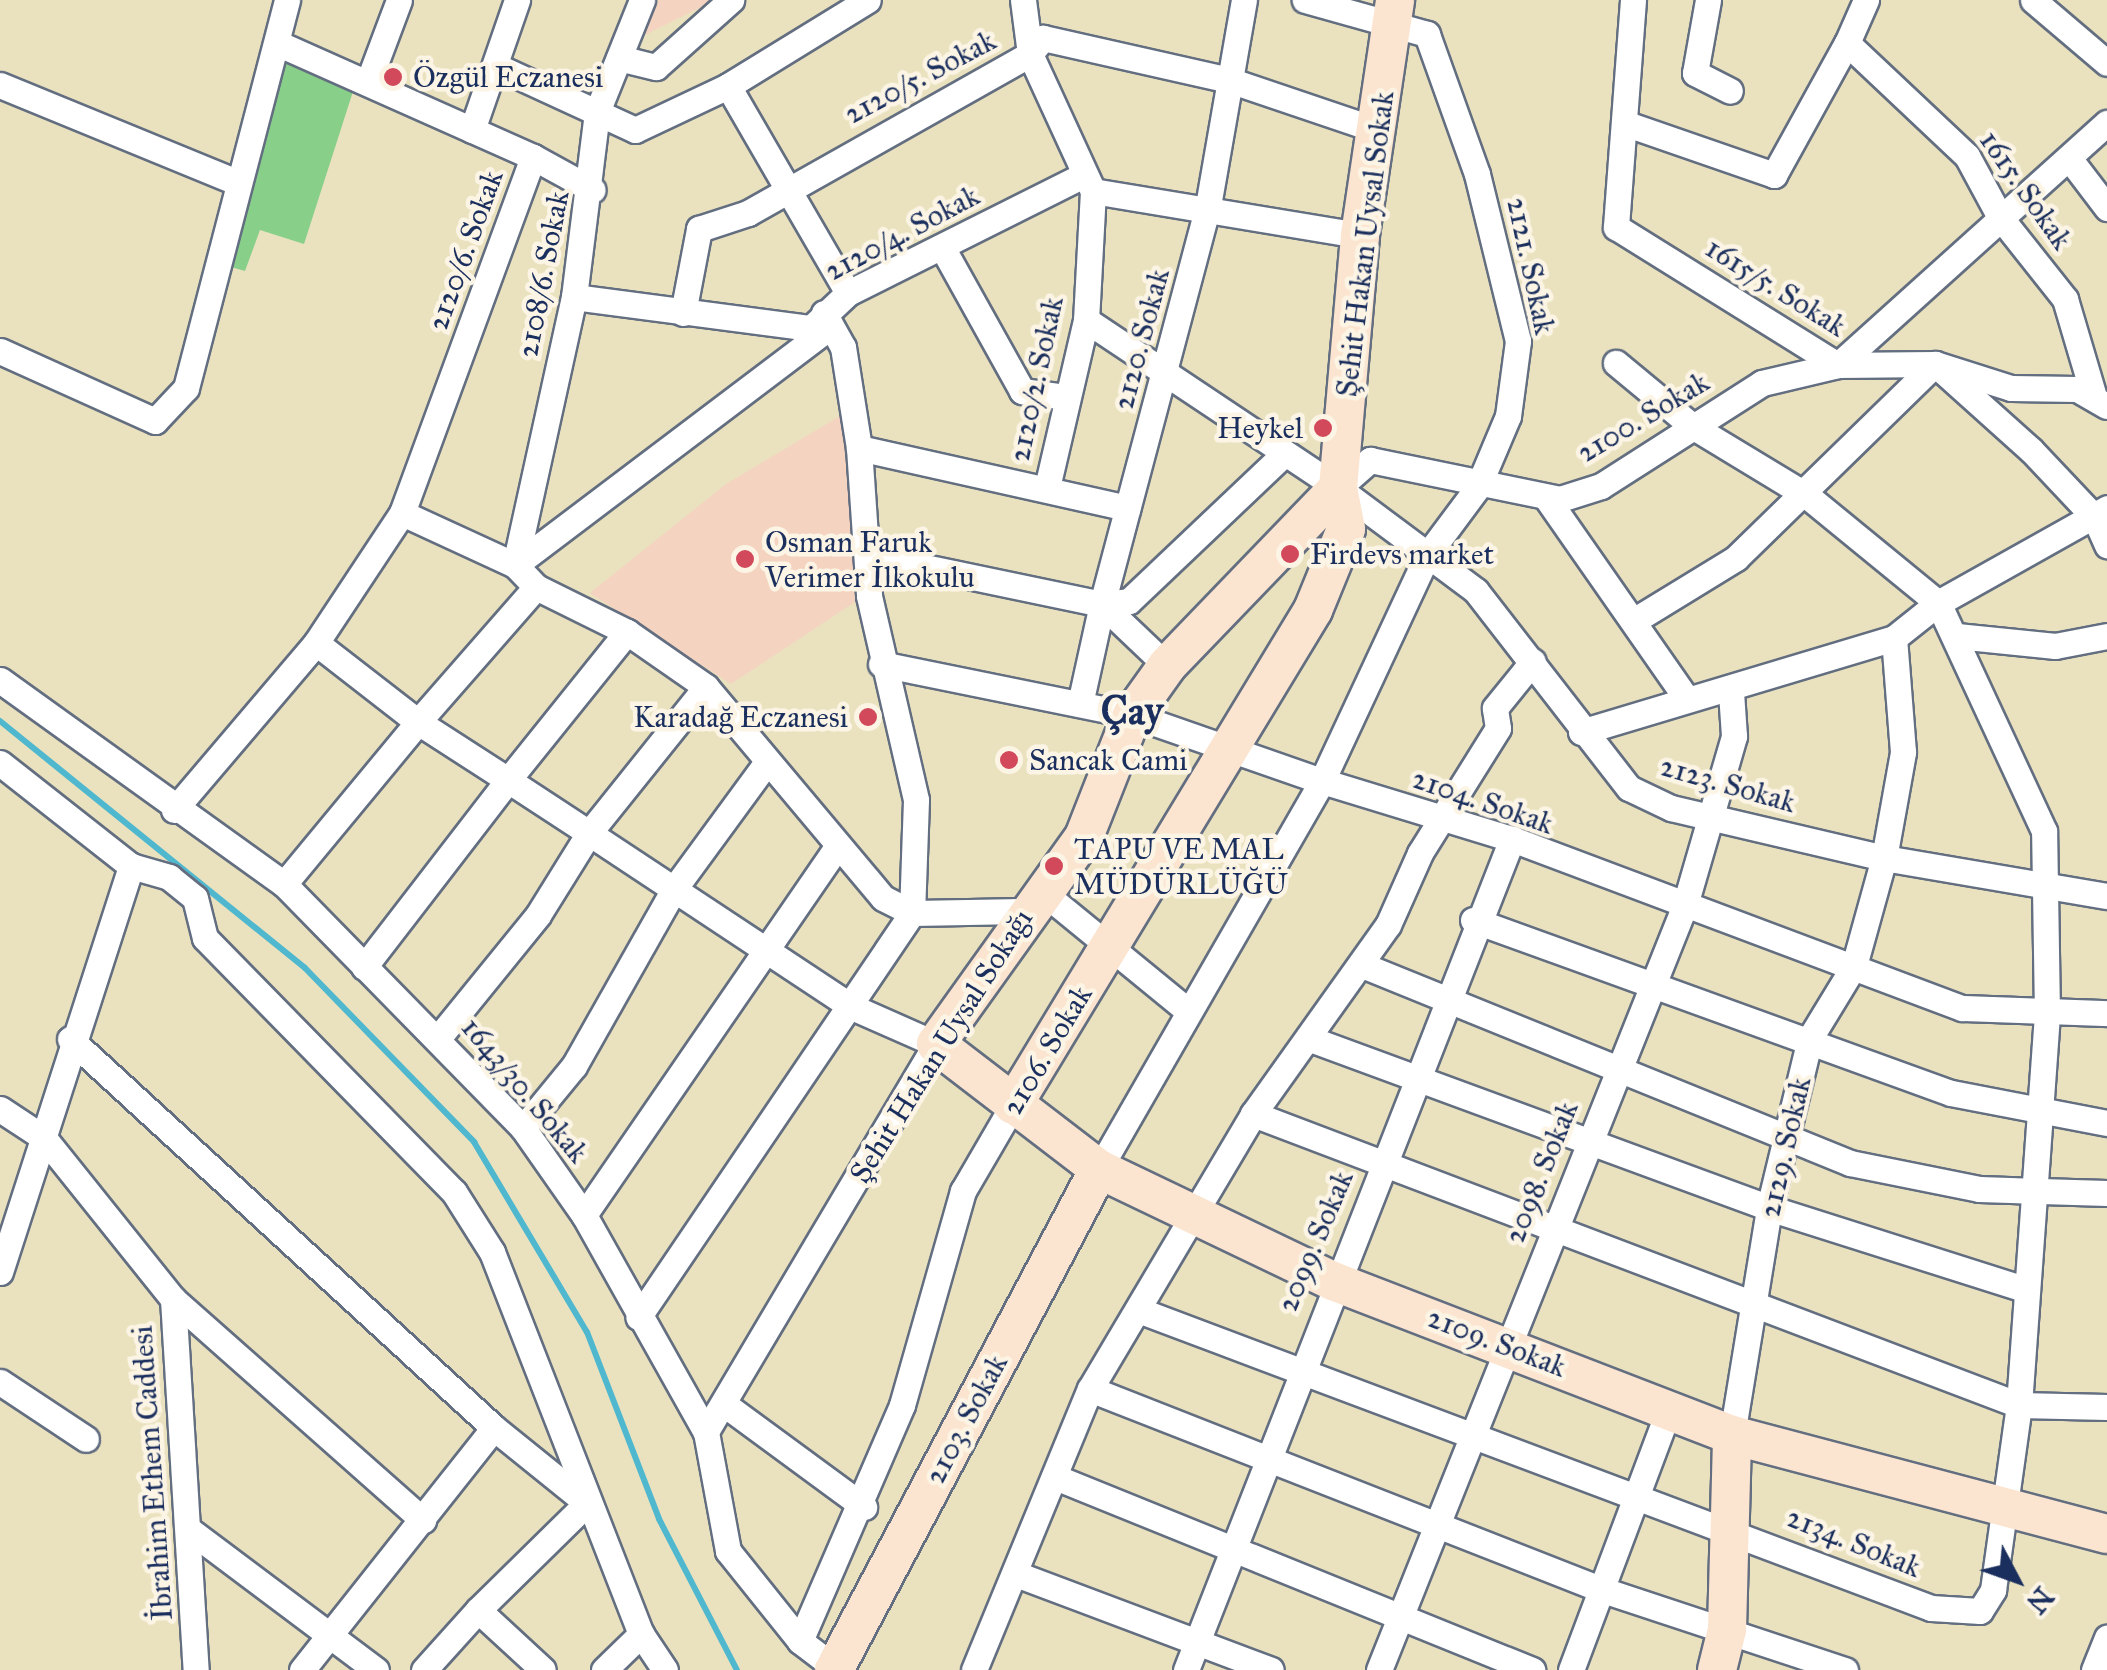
<!DOCTYPE html>
<html>
<head>
<meta charset="utf-8">
<style>
	body { margin:0 }
	#map { position:relative; width:2107px; height:1670px; overflow:hidden; background:#eae2bf; font-family:"IM FELL Great Primer",serif }
	div>[style] { position:absolute }
	[style*='--x'] { left:calc(var(--x)*1px); top:calc(var(--y)*1px); width:calc(var(--w)*1px); rotate:calc(var(--a)*1deg) }
	.built>* { inset:0; background:#f4d3c0 }
	.green>* { inset:0; background:#88cf8a }
	.stream>* { height:6px; margin:-3px; padding:0 3px; transform-origin:3px; border-radius:3px; background:#50b8ce }
	.roads { filter:drop-shadow(2px 0 #636e80) drop-shadow(-2px 0 #636e80) drop-shadow(0 2px #636e80) drop-shadow(0 -2px #636e80) }
	.street>* { height:25px; margin:-12.5px; padding:0 12.5px; transform-origin:12.5px; border-radius:12.5px; background:#fff }
	.secondary>* { height:38px; margin:-19px; padding:0 19px; transform-origin:19px; border-radius:19px; background:#fce5d0 }
	.dots>* { width:28px; height:28px; translate:-50% -50%; box-sizing:border-box; border:5px solid #fcf5e5; border-radius:50% }
	span { translate:-50% -50%; white-space:nowrap; text-align:center; line-height:1.15; -webkit-text-stroke:9px #fcf5e5; paint-order:stroke }
	.poi-label { font-size:30px; color:#1b2f5e }
	.left { translate:0 -50%; text-align:left }
	.right { translate:-100% -50%; text-align:right }
	.street-label { font-size:30px; color:#1b2f5e }
	.district-label { font-size:40px; color:#1b2f5e; font-weight:700 }
	.north { position:absolute; left:1967px; top:1530px; width:100px; height:100px; -webkit-text-stroke:8px #fcf5e5; paint-order:stroke; rotate:131deg; font-size:28px; font-weight:700; line-height:40px; text-align:center; color:#1b2f5e }
	.north::after { content:''; display:block; margin:auto; width:35px; height:45px; background:#1b2f5e; clip-path:polygon(50% 0,100% 100%,50% 72%,0 100%) }
</style>
</head>
<body>
<div id="map">
	<div class="built">
		<i style="clip-path:polygon(658px 0,715px 0,643px 36px)"></i>
		<i style="clip-path:polygon(845px 413px,861px 598px,731px 684px,590px 593px,726px 484px)"></i>
	</div>
	<div class="green">
		<i style="clip-path:polygon(280px 53px,357px 79px,304px 244px,260px 230px,245px 271px,231px 267px)"></i>
	</div>
	<div class="stream">
		<i style="--x:0;--y:721;--w:392;--a:39"></i>
		<i style="--x:305;--y:968;--w:243;--a:45.8"></i>
		<i style="--x:474;--y:1142;--w:221;--a:59.3"></i>
		<i style="--x:587;--y:1332;--w:200;--a:68.9"></i>
		<i style="--x:659;--y:1519;--w:170;--a:62.7"></i>
	</div>
	<div class="roads">
		<div class="street">
			<i style="--x:1023;--y:0;--w:54;--a:82.6"></i>
			<i style="--x:1030;--y:54;--w:151;--a:65.3"></i>
			<i style="--x:1093;--y:191;--w:129;--a:93.1"></i>
			<i style="--x:1086;--y:320;--w:171;--a:103.1"></i>
			<i style="--x:1633;--y:0;--w:228;--a:94.3"></i>
			<i style="--x:1616;--y:227;--w:261;--a:31.9"></i>
			<i style="--x:1838;--y:365;--w:362;--a:-42"></i>
			<i style="--x:1708;--y:0;--w:74;--a:100.1"></i>
			<i style="--x:1695;--y:73;--w:39;--a:27"></i>
			<i style="--x:1866;--y:0;--w:47;--a:113.8"></i>
			<i style="--x:1847;--y:43;--w:165;--a:43.3"></i>
			<i style="--x:1967;--y:156;--w:69;--a:61.6"></i>
			<i style="--x:2000;--y:217;--w:105;--a:51.6"></i>
			<i style="--x:2065;--y:299;--w:102;--a:73.5"></i>
			<i style="--x:2033;--y:0;--w:97;--a:40.4"></i>
			<i style="--x:277;--y:43;--w:280;--a:24"></i>
			<i style="--x:533;--y:157;--w:379;--a:110.2"></i>
			<i style="--x:402;--y:513;--w:124;--a:24.7"></i>
			<i style="--x:515;--y:565;--w:30;--a:46"></i>
			<i style="--x:536;--y:587;--w:102;--a:26.3"></i>
			<i style="--x:627;--y:632;--w:96;--a:34.8"></i>
			<i style="--x:706;--y:687;--w:275;--a:50"></i>
			<i style="--x:883;--y:898;--w:33;--a:27"></i>
			<i style="--x:912;--y:913;--w:488;--a:124.1"></i>
			<i style="--x:619;--y:58;--w:38;--a:14"></i>
			<i style="--x:656;--y:67;--w:101;--a:-41.8"></i>
			<i style="--x:496;--y:66;--w:153;--a:24.7"></i>
			<i style="--x:635;--y:130;--w:103;--a:-25.3"></i>
			<i style="--x:728;--y:86;--w:164;--a:-31.6"></i>
			<i style="--x:369;--y:80;--w:85;--a:-69.4"></i>
			<i style="--x:0;--y:85;--w:256;--a:22.3"></i>
			<i style="--x:728;--y:86;--w:239;--a:59.9"></i>
			<i style="--x:1624;--y:123;--w:159;--a:19.1"></i>
			<i style="--x:1774;--y:175;--w:151;--a:-61.1"></i>
			<i style="--x:472;--y:130;--w:138;--a:-70.9"></i>
			<i style="--x:533;--y:157;--w:68;--a:28.8"></i>
			<i style="--x:2072;--y:162;--w:58;--a:52.7"></i>
			<i style="--x:1093;--y:191;--w:271;--a:9.4"></i>
			<i style="--x:942;--y:247;--w:165;--a:60.9"></i>
			<i style="--x:1022;--y:391;--w:43;--a:7.9"></i>
			<i style="--x:574;--y:297;--w:239;--a:7.5"></i>
			<i style="--x:811;--y:328;--w:51;--a:-43.4"></i>
			<i style="--x:848;--y:293;--w:262;--a:-26.6"></i>
			<i style="--x:683;--y:313;--w:86;--a:-79.2"></i>
			<i style="--x:699;--y:229;--w:52;--a:-18.1"></i>
			<i style="--x:748;--y:213;--w:324;--a:-29.4"></i>
			<i style="--x:1030;--y:54;--w:21;--a:-51"></i>
			<i style="--x:1043;--y:38;--w:191;--a:12.7"></i>
			<i style="--x:1229;--y:80;--w:156;--a:18.7"></i>
			<i style="--x:824;--y:313;--w:39;--a:61"></i>
			<i style="--x:843;--y:347;--w:102;--a:81"></i>
			<i style="--x:859;--y:448;--w:275;--a:12.6"></i>
			<i style="--x:1086;--y:320;--w:303;--a:33.7"></i>
			<i style="--x:1338;--y:488;--w:43;--a:-41.2"></i>
			<i style="--x:1370;--y:460;--w:194;--a:11.6"></i>
			<i style="--x:1560;--y:499;--w:43;--a:-17.6"></i>
			<i style="--x:1601;--y:486;--w:191;--a:-32.6"></i>
			<i style="--x:1762;--y:383;--w:78;--a:-13.3"></i>
			<i style="--x:1838;--y:365;--w:97;--a:-0.6"></i>
			<i style="--x:1935;--y:364;--w:80;--a:17.5"></i>
			<i style="--x:2011;--y:388;--w:66;--a:0.9"></i>
			<i style="--x:2077;--y:389;--w:34;--a:30"></i>
			<i style="--x:0;--y:351;--w:170;--a:24.3"></i>
			<i style="--x:155;--y:421;--w:45;--a:-46.8"></i>
			<i style="--x:186;--y:388;--w:401;--a:-75.4"></i>
			<i style="--x:859;--y:448;--w:148;--a:86.1"></i>
			<i style="--x:869;--y:596;--w:209;--a:77"></i>
			<i style="--x:916;--y:800;--w:113;--a:92"></i>
			<i style="--x:912;--y:913;--w:111;--a:-1"></i>
			<i style="--x:1338;--y:488;--w:172;--a:36.7"></i>
			<i style="--x:1476;--y:591;--w:249;--a:52.2"></i>
			<i style="--x:1629;--y:788;--w:47;--a:25.5"></i>
			<i style="--x:1671;--y:808;--w:219;--a:13.2"></i>
			<i style="--x:1884;--y:858;--w:226;--a:9.7"></i>
			<i style="--x:1548;--y:500;--w:243;--a:55.1"></i>
			<i style="--x:867;--y:555;--w:240;--a:11.8"></i>
			<i style="--x:1102;--y:604;--w:27;--a:-6"></i>
			<i style="--x:1129;--y:601;--w:212;--a:-43.5"></i>
			<i style="--x:515;--y:565;--w:274;--a:-77.6"></i>
			<i style="--x:574;--y:297;--w:186;--a:-82.9"></i>
			<i style="--x:597;--y:112;--w:121;--a:-68.1"></i>
			<i style="--x:515;--y:565;--w:391;--a:-37.1"></i>
			<i style="--x:536;--y:587;--w:179;--a:131.2"></i>
			<i style="--x:418;--y:722;--w:107;--a:32.8"></i>
			<i style="--x:508;--y:780;--w:190;--a:-51.2"></i>
			<i style="--x:1635;--y:620;--w:119;--a:-31.5"></i>
			<i style="--x:1736;--y:558;--w:278;--a:-44.3"></i>
			<i style="--x:1935;--y:364;--w:129;--a:41.9"></i>
			<i style="--x:2031;--y:450;--w:93;--a:46.7"></i>
			<i style="--x:2095;--y:518;--w:30;--a:66"></i>
			<i style="--x:1957;--y:636;--w:99;--a:5.8"></i>
			<i style="--x:2055;--y:646;--w:53;--a:-10.9"></i>
			<i style="--x:881;--y:664;--w:256;--a:11.5"></i>
			<i style="--x:1132;--y:715;--w:201;--a:19.2"></i>
			<i style="--x:1322;--y:781;--w:251;--a:-65"></i>
			<i style="--x:1428;--y:554;--w:84;--a:-53.3"></i>
			<i style="--x:1478;--y:487;--w:77;--a:-67.1"></i>
			<i style="--x:1508;--y:416;--w:76;--a:-82.4"></i>
			<i style="--x:1518;--y:341;--w:172;--a:-103.8"></i>
			<i style="--x:1477;--y:174;--w:149;--a:-109.7"></i>
			<i style="--x:1427;--y:34;--w:127;--a:-164.4"></i>
			<i style="--x:1167;--y:666;--w:90;--a:-136.4"></i>
			<i style="--x:1102;--y:604;--w:412;--a:-75.1"></i>
			<i style="--x:1208;--y:206;--w:209;--a:-80.1"></i>
			<i style="--x:0;--y:680;--w:350;--a:35.7"></i>
			<i style="--x:284;--y:884;--w:342;--a:45.6"></i>
			<i style="--x:523;--y:1128;--w:106;--a:55"></i>
			<i style="--x:584;--y:1215;--w:249;--a:60.7"></i>
			<i style="--x:706;--y:1432;--w:121;--a:79.5"></i>
			<i style="--x:728;--y:1551;--w:115;--a:51.3"></i>
			<i style="--x:800;--y:1641;--w:48;--a:37.3"></i>
			<i style="--x:1080;--y:704;--w:102;--a:-77.6"></i>
			<i style="--x:1581;--y:732;--w:327;--a:-16.7"></i>
			<i style="--x:1894;--y:638;--w:56;--a:-38.5"></i>
			<i style="--x:1938;--y:603;--w:194;--a:-29.3"></i>
			<i style="--x:0;--y:763;--w:167;--a:38.2"></i>
			<i style="--x:131;--y:866;--w:40;--a:16"></i>
			<i style="--x:169;--y:877;--w:33;--a:39"></i>
			<i style="--x:195;--y:898;--w:41;--a:76"></i>
			<i style="--x:205;--y:938;--w:356;--a:45.6"></i>
			<i style="--x:454;--y:1192;--w:71;--a:57.7"></i>
			<i style="--x:492;--y:1252;--w:410;--a:68.7"></i>
			<i style="--x:641;--y:1634;--w:43;--a:56.3"></i>
			<i style="--x:174;--y:810;--w:219;--a:-49.6"></i>
			<i style="--x:316;--y:643;--w:156;--a:-56.5"></i>
			<i style="--x:284;--y:884;--w:210;--a:-50.4"></i>
			<i style="--x:418;--y:722;--w:129;--a:-142.2"></i>
			<i style="--x:1039;--y:889;--w:191;--a:39.3"></i>
			<i style="--x:1473;--y:920;--w:508;--a:19.9"></i>
			<i style="--x:1951;--y:1093;--w:159;--a:10.9"></i>
			<i style="--x:1362;--y:965;--w:527;--a:22.08"></i>
			<i style="--x:1850;--y:1163;--w:132;--a:11.4"></i>
			<i style="--x:1979;--y:1189;--w:128;--a:1.8"></i>
			<i style="--x:364;--y:967;--w:236;--a:-52.4"></i>
			<i style="--x:508;--y:780;--w:97;--a:33.2"></i>
			<i style="--x:589;--y:833;--w:187;--a:-51.3"></i>
			<i style="--x:439;--y:1037;--w:157;--a:-50.9"></i>
			<i style="--x:538;--y:915;--w:97;--a:-58.1"></i>
			<i style="--x:589;--y:833;--w:315;--a:33.5"></i>
			<i style="--x:852;--y:1007;--w:92;--a:23.8"></i>
			<i style="--x:936;--y:1044;--w:451;--a:120.7"></i>
			<i style="--x:70;--y:1039;--w:575;--a:42.53"></i>
			<i style="--x:1313;--y:1040;--w:486;--a:20.2"></i>
			<i style="--x:1769;--y:1208;--w:268;--a:17.6"></i>
			<i style="--x:0;--y:1109;--w:53;--a:33.4"></i>
			<i style="--x:44;--y:1138;--w:206;--a:51.3"></i>
			<i style="--x:173;--y:1299;--w:372;--a:86.5"></i>
			<i style="--x:1253;--y:1114;--w:819;--a:20.8"></i>
			<i style="--x:2019;--y:1405;--w:88;--a:1.3"></i>
			<i style="--x:523;--y:1128;--w:80;--a:-50.6"></i>
			<i style="--x:574;--y:1066;--w:203;--a:-60.5"></i>
			<i style="--x:674;--y:889;--w:157;--a:-53.8"></i>
			<i style="--x:1099;--y:1169;--w:448;--a:-60.1"></i>
			<i style="--x:1322;--y:781;--w:199;--a:17"></i>
			<i style="--x:1512;--y:839;--w:481;--a:20.6"></i>
			<i style="--x:1962;--y:1008;--w:145;--a:2"></i>
			<i style="--x:584;--y:1215;--w:448;--a:-55.5"></i>
			<i style="--x:0;--y:1272;--w:427;--a:-72.1"></i>
			<i style="--x:173;--y:1299;--w:334;--a:41.5"></i>
			<i style="--x:1141;--y:1311;--w:844;--a:20.6"></i>
			<i style="--x:1931;--y:1608;--w:49;--a:3.5"></i>
			<i style="--x:1980;--y:1611;--w:25;--a:-58"></i>
			<i style="--x:1993;--y:1590;--w:187;--a:-82"></i>
			<i style="--x:2019;--y:1405;--w:391;--a:-85.9"></i>
			<i style="--x:2047;--y:1015;--w:184;--a:-90.9"></i>
			<i style="--x:2044;--y:831;--w:251;--a:-114.9"></i>
			<i style="--x:1938;--y:603;--w:171;--a:-140.7"></i>
			<i style="--x:1806;--y:495;--w:133;--a:-148.8"></i>
			<i style="--x:1692;--y:426;--w:99;--a:-140.3"></i>
			<i style="--x:0;--y:1382;--w:103;--a:33.5"></i>
			<i style="--x:1090;--y:1389;--w:551;--a:21.4"></i>
			<i style="--x:1603;--y:1590;--w:255;--a:18.3"></i>
			<i style="--x:724;--y:1404;--w:174;--a:36.3"></i>
			<i style="--x:1732;--y:1435;--w:230;--a:-80.7"></i>
			<i style="--x:1769;--y:1208;--w:175;--a:-76.4"></i>
			<i style="--x:1810;--y:1038;--w:84;--a:-58.6"></i>
			<i style="--x:1854;--y:966;--w:112;--a:-74.5"></i>
			<i style="--x:1884;--y:858;--w:108;--a:-79.8"></i>
			<i style="--x:1903;--y:752;--w:114;--a:-94.5"></i>
			<i style="--x:1055;--y:1477;--w:515;--a:22.03"></i>
			<i style="--x:188;--y:1529;--w:235;--a:36.9"></i>
			<i style="--x:1016;--y:1574;--w:272;--a:20.6"></i>
			<i style="--x:800;--y:1641;--w:257;--a:-66.6"></i>
			<i style="--x:902;--y:1405;--w:223;--a:-74.1"></i>
			<i style="--x:963;--y:1191;--w:99;--a:-59.8"></i>
			<i style="--x:302;--y:1670;--w:309;--a:-51.6"></i>
			<i style="--x:494;--y:1428;--w:119;--a:38.9"></i>
			<i style="--x:587;--y:1503;--w:153;--a:135.5"></i>
			<i style="--x:478;--y:1610;--w:88;--a:42.7"></i>
			<i style="--x:424;--y:1670;--w:81;--a:-48"></i>
			<i style="--x:604;--y:1670;--w:52;--a:-44.2"></i>
			<i style="--x:974;--y:1670;--w:304;--a:-67.6"></i>
			<i style="--x:1090;--y:1389;--w:320;--a:-59.3"></i>
			<i style="--x:1253;--y:1114;--w:232;--a:-54.5"></i>
			<i style="--x:1388;--y:925;--w:79;--a:-66"></i>
			<i style="--x:1420;--y:853;--w:147;--a:-58"></i>
			<i style="--x:1498;--y:728;--w:20;--a:-99"></i>
			<i style="--x:1495;--y:708;--w:60;--a:-51"></i>
			<i style="--x:1186;--y:1670;--w:893;--a:-68.58"></i>
			<i style="--x:1379;--y:1670;--w:824;--a:-68.2"></i>
			<i style="--x:1685;--y:905;--w:176;--a:-73.8"></i>
			<i style="--x:1734;--y:736;--w:44;--a:-93.9"></i>
			<i style="--x:1571;--y:1670;--w:276;--a:-69.4"></i>
			<i style="--x:2094;--y:1670;--w:35;--a:-68"></i>
		</div>
		<div class="secondary">
			<i style="--x:1338;--y:488;--w:247;--a:133.9"></i>
			<i style="--x:1167;--y:666;--w:60;--a:125.5"></i>
			<i style="--x:1132;--y:715;--w:131;--a:111.5"></i>
			<i style="--x:1084;--y:837;--w:254;--a:125.6"></i>
			<i style="--x:936;--y:1044;--w:205;--a:37.5"></i>
			<i style="--x:1099;--y:1169;--w:259;--a:25.6"></i>
			<i style="--x:1333;--y:1281;--w:428;--a:21.1"></i>
			<i style="--x:1732;--y:1435;--w:388;--a:14.8"></i>
			<i style="--x:1013;--y:1105;--w:579;--a:-58.78"></i>
			<i style="--x:1313;--y:610;--w:87;--a:-67.8"></i>
			<i style="--x:1346;--y:529;--w:42;--a:-101"></i>
			<i style="--x:1338;--y:488;--w:254;--a:-85"></i>
			<i style="--x:1360;--y:235;--w:238;--a:-81.5"></i>
			<i style="--x:834;--y:1670;--w:567;--a:-62.12"></i>
			<i style="--x:1717;--y:1670;--w:41;--a:-76"></i>
			<i style="--x:1727;--y:1630;--w:195;--a:-88.5"></i>
		</div>
	</div>
	<div class="dots">
		<i style="left:393px;top:77px;background:#d1495b"></i>
		<i style="left:1323px;top:428px;background:#d1495b"></i>
		<i style="left:1290px;top:554px;background:#d1495b"></i>
		<i style="left:745px;top:559px;background:#d1495b"></i>
		<i style="left:868px;top:717px;background:#d1495b"></i>
		<i style="left:1009px;top:760px;background:#d1495b"></i>
		<i style="left:1054px;top:866px;background:#d1495b"></i>
	</div>
	<div class="poi-label">
		<span class="left" style="left:413px;top:77px">Özgül Eczanesi</span>
		<span class="right" style="left:1303px;top:428px">Heykel</span>
		<span class="left" style="left:765px;top:559px">Osman Faruk<br>Verimer İlkokulu</span>
		<span class="left" style="left:1310px;top:554px">Firdevs market</span>
		<span class="right" style="left:848px;top:717px">Karadağ Eczanesi</span>
		<span class="left" style="left:1029px;top:760px">Sancak Cami</span>
		<span class="left" style="left:1074px;top:866px">TAPU VE MAL<br>MÜDÜRLÜĞÜ</span>
	</div>
	<div class="street-label">
		<span style="left:920px;top:77px;rotate:-28deg">2120/5. Sokak</span>
		<span style="left:2026px;top:190px;rotate:55deg">1615. Sokak</span>
		<span style="left:902px;top:233px;rotate:-28deg">2120/4. Sokak</span>
		<span style="left:1365px;top:244px;rotate:-83deg">Şehit Hakan Uysal Sokak</span>
		<span style="left:465px;top:250px;rotate:-70deg">2120/6. Sokak</span>
		<span style="left:1531px;top:266px;rotate:78deg">2121. Sokak</span>
		<span style="left:543px;top:274px;rotate:-79deg">2108/6. Sokak</span>
		<span style="left:1776px;top:287px;rotate:32deg">1615/5. Sokak</span>
		<span style="left:1141px;top:339px;rotate:-75deg">2120. Sokak</span>
		<span style="left:1036px;top:379px;rotate:-78deg">2120/2. Sokak</span>
		<span style="left:1643px;top:417px;rotate:-31deg">2100. Sokak</span>
		<span style="left:1728px;top:784px;rotate:16deg">2123. Sokak</span>
		<span style="left:1483px;top:801px;rotate:19deg">2104. Sokak</span>
		<span style="left:941px;top:1046px;rotate:-58deg">Şehit Hakan Uysal Sokağı</span>
		<span style="left:1047px;top:1050px;rotate:-59deg">2106. Sokak</span>
		<span style="left:525px;top:1090px;rotate:50deg">1643/30. Sokak</span>
		<span style="left:1785px;top:1147px;rotate:-77deg">2129. Sokak</span>
		<span style="left:1541px;top:1172px;rotate:-68deg">2098. Sokak</span>
		<span style="left:1315px;top:1241px;rotate:-67deg">2099. Sokak</span>
		<span style="left:1497px;top:1342px;rotate:21deg">2109. Sokak</span>
		<span style="left:966px;top:1419px;rotate:-62deg">2103. Sokak</span>
		<span style="left:152px;top:1473px;rotate:-94deg">İbrahim Ethem Caddesi</span>
		<span style="left:1854px;top:1542px;rotate:22deg">2134. Sokak</span>
	</div>
	<div class="district-label">
		<span style="left:1132px;top:711px">Çay</span>
	</div>
	<div class="north">N</div>
</div>
</body>
</html>
